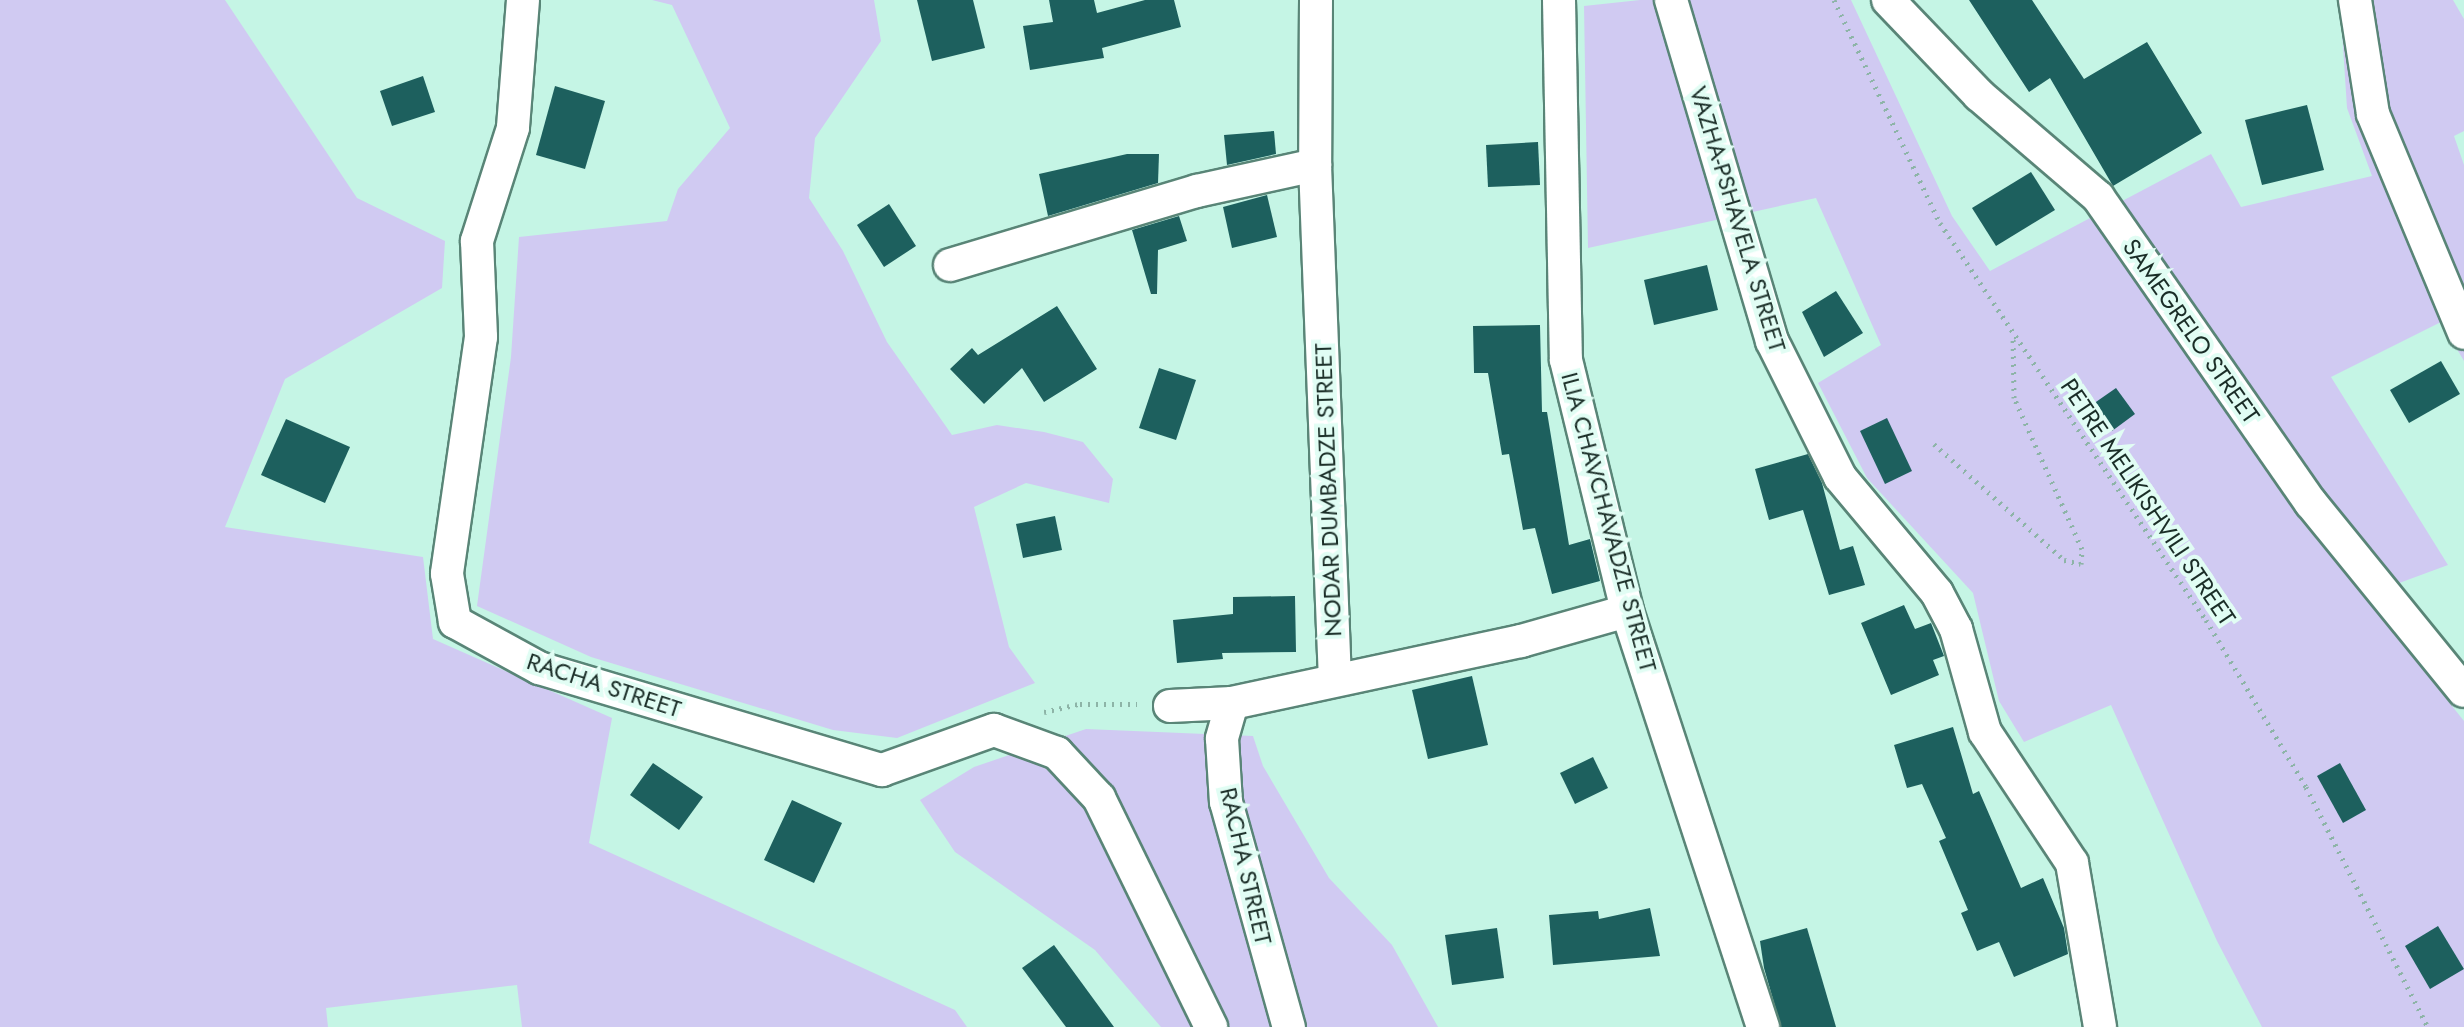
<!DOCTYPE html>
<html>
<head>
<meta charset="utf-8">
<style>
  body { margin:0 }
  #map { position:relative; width:2464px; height:1027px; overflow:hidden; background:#c5f5e5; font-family:Jost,sans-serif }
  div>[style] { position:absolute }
  .green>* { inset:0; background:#d0caf2 }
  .building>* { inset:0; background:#1d605e }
  .path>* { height:5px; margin-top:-2.5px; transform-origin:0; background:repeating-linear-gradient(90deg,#8db4a7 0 2px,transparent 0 8px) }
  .roads { filter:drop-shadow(2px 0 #598577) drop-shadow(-2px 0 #598577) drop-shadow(0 2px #598577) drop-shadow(0 -2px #598577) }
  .minor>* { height:32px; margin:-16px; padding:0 16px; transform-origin:16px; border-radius:16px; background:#fff }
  span { translate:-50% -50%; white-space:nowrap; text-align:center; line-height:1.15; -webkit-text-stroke:8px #e1fdf4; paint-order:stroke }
  .street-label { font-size:24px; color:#1a2d27 }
</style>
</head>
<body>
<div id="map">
  <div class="green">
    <i style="clip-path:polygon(0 0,225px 0,357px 198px,445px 241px,442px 288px,285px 379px,225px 527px,423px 557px,433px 639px,612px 718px,589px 843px,955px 1010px,967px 1027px,522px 1027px,517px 985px,326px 1008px,328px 1027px,0 1027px)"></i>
    <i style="clip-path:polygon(652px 0,874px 0,881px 41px,815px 138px,809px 198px,843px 251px,887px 342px,952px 435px,997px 425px,1044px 432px,1083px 442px,1113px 479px,1109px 503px,1026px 483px,974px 507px,1009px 647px,1035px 683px,897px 738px,833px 730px,591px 657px,477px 606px,511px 357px,519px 237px,667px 221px,678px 189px,730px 128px,672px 5px)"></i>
    <i style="clip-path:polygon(1640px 0,1851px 0,1952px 216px,1990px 271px,2211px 154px,2241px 207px,2372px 176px,2347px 108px,2340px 0,2453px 0,2464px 19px,2464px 131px,2454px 136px,2464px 165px,2464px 361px,2441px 322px,2331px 377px,2448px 565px,2364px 596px,2464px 721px,2464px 1027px,2262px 1027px,2217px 941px,2111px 705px,2024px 742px,1999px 701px,1973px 593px,1867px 478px,1818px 383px,1881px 345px,1816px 198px,1588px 248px,1584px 6px)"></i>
    <i style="clip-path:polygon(1086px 729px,1253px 736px,1263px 766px,1329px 878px,1392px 945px,1438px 1027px,1161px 1027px,1095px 950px,955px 852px,920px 800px,974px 767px)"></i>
  </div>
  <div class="building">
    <i style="clip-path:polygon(917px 0,973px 0,985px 48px,932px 61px)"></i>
    <i style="clip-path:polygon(1049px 0,1094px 0,1097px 13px,1145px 0,1174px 0,1181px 27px,1102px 48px,1104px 58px,1030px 70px,1023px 26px,1053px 22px)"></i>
    <i style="clip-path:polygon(1969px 0,2032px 0,2084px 79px,2147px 42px,2202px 133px,2113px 186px,2050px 78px,2029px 92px)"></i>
    <i style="clip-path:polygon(423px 76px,435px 112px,392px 126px,380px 91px)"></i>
    <i style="clip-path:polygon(555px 86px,605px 101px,585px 169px,536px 155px)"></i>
    <i style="clip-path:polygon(2307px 105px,2324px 170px,2262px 185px,2245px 120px)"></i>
    <i style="clip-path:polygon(1274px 131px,1276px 154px,1227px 165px,1224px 135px)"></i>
    <i style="clip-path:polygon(1538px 142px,1540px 185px,1488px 187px,1486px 145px)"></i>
    <i style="clip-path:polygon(1127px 154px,1159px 154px,1158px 183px,1048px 216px,1039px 174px)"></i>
    <i style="clip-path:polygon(2031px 172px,2055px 210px,1996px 246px,1972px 208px)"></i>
    <i style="clip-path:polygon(1267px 195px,1277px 237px,1232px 248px,1223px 207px)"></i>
    <i style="clip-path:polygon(889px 204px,916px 246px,884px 267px,857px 225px)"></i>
    <i style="clip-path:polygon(1179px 216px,1187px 241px,1158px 250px,1157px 294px,1151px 294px,1132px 230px)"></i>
    <i style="clip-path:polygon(1707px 265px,1718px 310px,1654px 325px,1644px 280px)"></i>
    <i style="clip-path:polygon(1836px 291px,1863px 333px,1824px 357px,1802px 312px)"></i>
    <i style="clip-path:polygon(1057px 306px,1097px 369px,1044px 402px,1022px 368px,984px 404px,950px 369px,972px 348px,978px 355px)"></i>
    <i style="clip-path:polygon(1540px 325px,1542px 412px,1547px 412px,1569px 545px,1590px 539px,1600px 581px,1552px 594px,1535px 528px,1523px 530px,1509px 454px,1502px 455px,1488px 373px,1474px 373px,1473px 326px)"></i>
    <i style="clip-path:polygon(2441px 361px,2460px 394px,2409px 423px,2390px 390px)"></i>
    <i style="clip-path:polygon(1159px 368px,1196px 380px,1176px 440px,1139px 428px)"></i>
    <i style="clip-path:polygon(2116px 388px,2135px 414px,2112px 431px,2093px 404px)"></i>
    <i style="clip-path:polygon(1887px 418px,1912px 471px,1885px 484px,1860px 431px)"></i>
    <i style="clip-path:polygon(286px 419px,350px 447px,325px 503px,261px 475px)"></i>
    <i style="clip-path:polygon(1808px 454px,1822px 483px,1840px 550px,1853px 546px,1865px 585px,1829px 595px,1803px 510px,1769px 520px,1755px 469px)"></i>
    <i style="clip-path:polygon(1055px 516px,1062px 550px,1023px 558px,1016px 524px)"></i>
    <i style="clip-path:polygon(1295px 596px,1296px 652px,1222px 653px,1223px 659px,1177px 663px,1173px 620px,1233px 614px,1233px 597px)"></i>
    <i style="clip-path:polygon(1904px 605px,1915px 629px,1931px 623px,1944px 656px,1933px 660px,1939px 675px,1891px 695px,1861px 623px)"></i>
    <i style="clip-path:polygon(1472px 676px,1488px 745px,1428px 759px,1412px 690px)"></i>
    <i style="clip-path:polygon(1953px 727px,1973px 794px,1979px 791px,2021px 888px,2043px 878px,2064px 928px,2068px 954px,2014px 977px,1999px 942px,1977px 951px,1961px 913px,1968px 910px,1939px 841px,1946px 838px,1922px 784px,1907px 788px,1894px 745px)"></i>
    <i style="clip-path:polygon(1593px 757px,1608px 788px,1575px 804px,1560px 773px)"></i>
    <i style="clip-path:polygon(653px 763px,703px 797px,679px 830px,630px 795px)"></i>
    <i style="clip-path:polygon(2340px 763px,2366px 810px,2343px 823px,2317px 776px)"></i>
    <i style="clip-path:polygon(792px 800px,842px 823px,814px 883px,764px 860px)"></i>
    <i style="clip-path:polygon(1650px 908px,1660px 956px,1553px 965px,1549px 915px,1598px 911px,1599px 919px)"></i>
    <i style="clip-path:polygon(2438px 926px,2464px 969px,2430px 989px,2405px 946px)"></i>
    <i style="clip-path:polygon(1497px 928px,1504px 978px,1452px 985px,1445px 935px)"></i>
    <i style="clip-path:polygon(1807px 928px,1836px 1027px,1781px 1027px,1764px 968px,1760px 941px)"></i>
    <i style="clip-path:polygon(1054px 945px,1114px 1027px,1066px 1027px,1022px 968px)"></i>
  </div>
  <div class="path">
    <i style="left:1834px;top:0;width:247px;rotate:64.6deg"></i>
    <i style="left:1940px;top:223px;width:478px;rotate:56.2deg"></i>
    <i style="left:2206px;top:620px;width:195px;rotate:59.1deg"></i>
    <i style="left:2306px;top:787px;width:269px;rotate:63.1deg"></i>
    <i style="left:1934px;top:444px;width:174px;rotate:41.7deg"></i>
    <i style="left:2064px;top:560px;width:17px;rotate:13deg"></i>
    <i style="left:2081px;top:564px;width:15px;rotate:-86deg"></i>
    <i style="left:2082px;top:549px;width:166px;rotate:-114.2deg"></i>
    <i style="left:2014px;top:398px;width:63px;rotate:-90.9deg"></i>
    <i style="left:1044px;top:712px;width:37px;rotate:-13deg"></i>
    <i style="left:1080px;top:704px;width:57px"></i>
  </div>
  <div class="roads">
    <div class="minor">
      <i style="left:523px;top:0;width:128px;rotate:94.5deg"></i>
      <i style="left:513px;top:128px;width:119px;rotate:107.7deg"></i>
      <i style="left:477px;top:241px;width:96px;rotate:87.6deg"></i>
      <i style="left:481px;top:337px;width:239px;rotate:98.2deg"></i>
      <i style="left:447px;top:574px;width:49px;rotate:80.5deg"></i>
      <i style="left:455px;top:622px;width:96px;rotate:28.7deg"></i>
      <i style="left:539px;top:668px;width:358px;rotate:16.6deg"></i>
      <i style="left:882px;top:770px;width:119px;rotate:-19.7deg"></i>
      <i style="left:994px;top:730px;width:67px;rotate:20.1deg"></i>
      <i style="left:1057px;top:753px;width:62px;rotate:47deg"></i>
      <i style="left:1099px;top:798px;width:255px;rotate:63.9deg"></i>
      <i style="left:1316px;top:0;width:165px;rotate:90.3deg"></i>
      <i style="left:1315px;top:165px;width:515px;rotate:87.78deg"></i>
      <i style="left:1559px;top:0;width:360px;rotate:88.9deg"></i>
      <i style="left:1566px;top:360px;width:258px;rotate:76.3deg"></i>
      <i style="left:1627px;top:611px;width:438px;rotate:71.9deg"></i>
      <i style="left:1671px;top:0;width:356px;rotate:73.5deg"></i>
      <i style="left:1772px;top:341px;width:152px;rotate:63.4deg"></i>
      <i style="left:1840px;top:477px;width:151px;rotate:50.1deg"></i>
      <i style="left:1937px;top:593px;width:41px;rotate:62.2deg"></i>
      <i style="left:1956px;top:629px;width:107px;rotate:74.3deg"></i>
      <i style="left:1985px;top:732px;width:157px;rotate:56.4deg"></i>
      <i style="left:2072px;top:863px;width:166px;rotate:80.3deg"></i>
      <i style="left:1888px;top:0;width:132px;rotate:46.2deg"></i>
      <i style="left:1979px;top:95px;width:157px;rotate:40.6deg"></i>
      <i style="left:2098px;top:197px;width:373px;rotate:55.2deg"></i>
      <i style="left:2311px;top:503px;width:242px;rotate:50.9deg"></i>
      <i style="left:2355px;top:0;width:115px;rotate:81deg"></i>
      <i style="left:2373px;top:114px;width:237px;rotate:67.4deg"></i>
      <i style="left:950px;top:265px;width:258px;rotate:-16.7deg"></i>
      <i style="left:1197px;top:191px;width:121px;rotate:-12.4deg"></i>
      <i style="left:1232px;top:703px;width:37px;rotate:106deg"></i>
      <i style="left:1222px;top:739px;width:63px;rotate:86.4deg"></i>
      <i style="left:1226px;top:802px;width:234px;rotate:74.4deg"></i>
      <i style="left:1170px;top:706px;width:62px;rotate:-2.8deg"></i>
      <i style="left:1232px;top:703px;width:296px;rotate:-12.1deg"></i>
      <i style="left:1521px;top:641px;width:110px;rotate:-15.8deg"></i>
    </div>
  </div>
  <div class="street-label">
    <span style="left:1738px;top:219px;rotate:73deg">VAZHA-PSHAVELA STREET</span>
    <span style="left:2191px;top:331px;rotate:55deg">SAMEGRELO STREET</span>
    <span style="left:1328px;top:490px;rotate:-92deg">NODAR DUMBADZE STREET</span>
    <span style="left:2148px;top:502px;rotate:56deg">PETRE MELIKISHVILI STREET</span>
    <span style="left:1609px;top:522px;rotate:75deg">ILIA CHAVCHAVADZE STREET</span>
    <span style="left:604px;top:685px;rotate:18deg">RACHA STREET</span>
    <span style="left:1246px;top:866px;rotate:77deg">RACHA STREET</span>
  </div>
</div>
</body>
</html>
